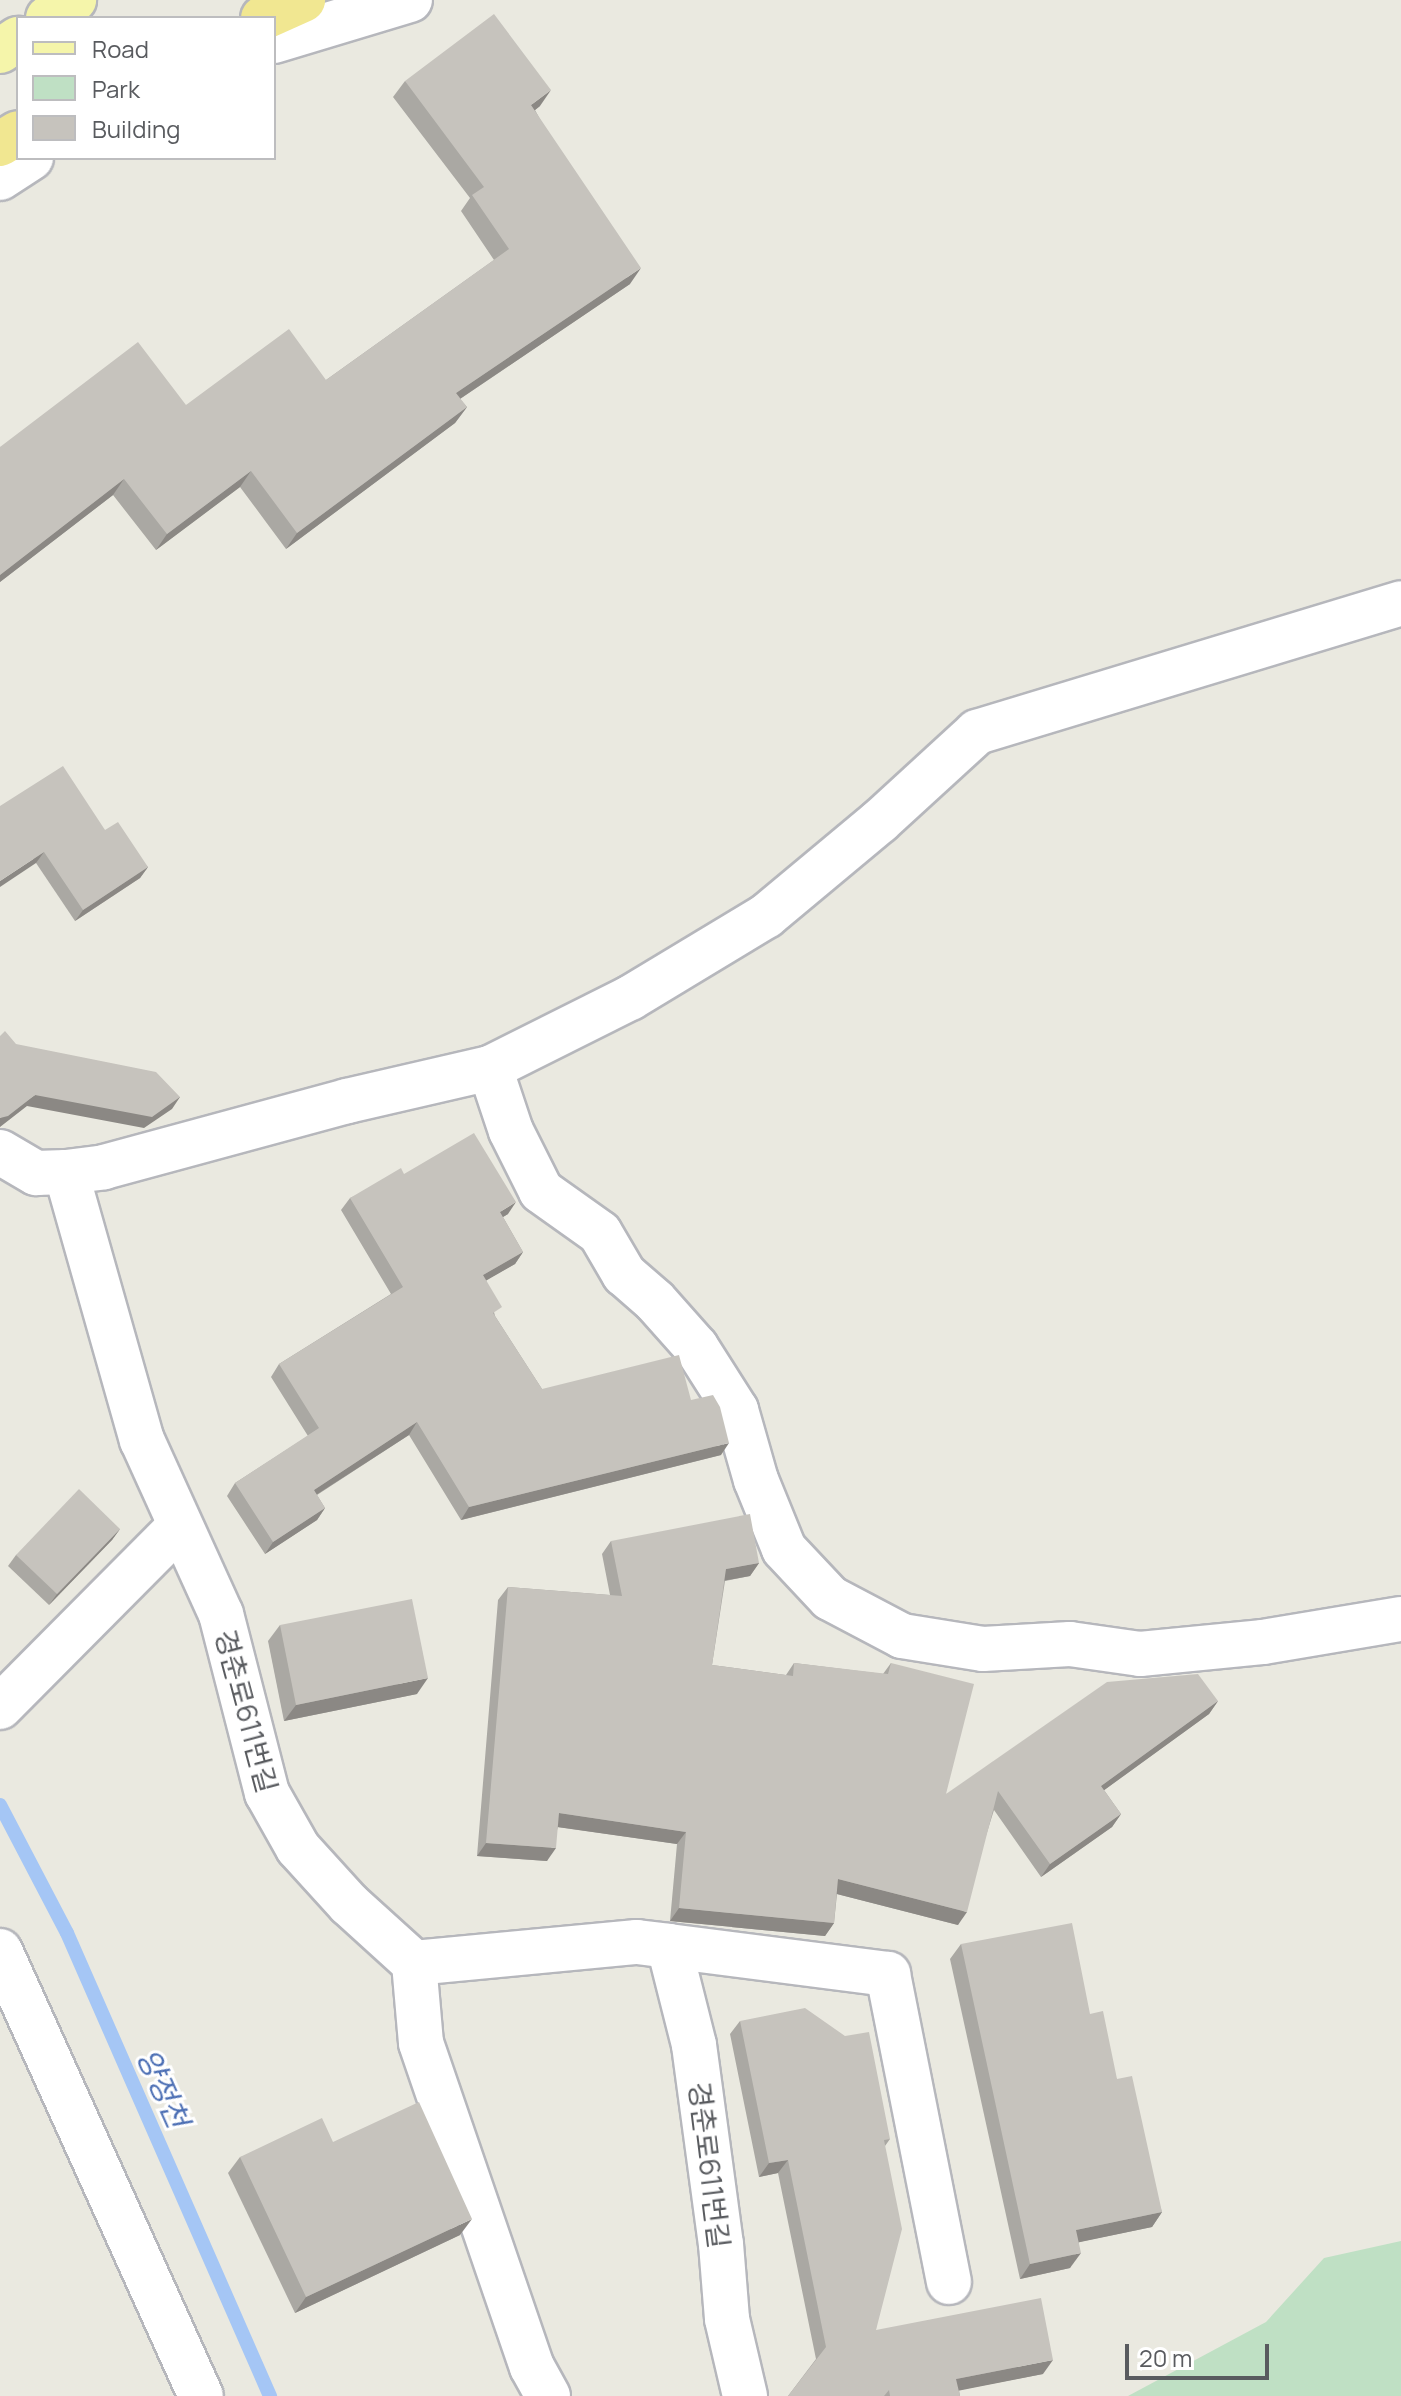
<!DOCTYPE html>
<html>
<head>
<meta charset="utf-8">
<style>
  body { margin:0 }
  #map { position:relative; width:1401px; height:2396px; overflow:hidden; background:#eae9e0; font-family:Manrope,"Noto Sans KR",sans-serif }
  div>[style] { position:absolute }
  .green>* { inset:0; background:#bfe0c4 }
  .stream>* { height:14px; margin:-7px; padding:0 7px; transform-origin:7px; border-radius:7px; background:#a5c6f5 }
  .roads { filter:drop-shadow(2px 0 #b6b7bc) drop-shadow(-2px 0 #b6b7bc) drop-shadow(0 2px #b6b7bc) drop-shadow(0 -2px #b6b7bc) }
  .minor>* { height:44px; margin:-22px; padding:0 22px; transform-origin:22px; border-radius:22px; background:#fff }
  .major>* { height:44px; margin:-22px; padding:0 22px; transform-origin:22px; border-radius:22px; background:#f5f5aa }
  .highway>* { height:44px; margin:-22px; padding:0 22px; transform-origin:22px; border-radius:22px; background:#f1e791 }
  .wall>* { inset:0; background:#aaa8a3 }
  .shaded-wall>* { inset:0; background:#8b8884 }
  .building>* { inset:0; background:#c6c3bd }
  span { translate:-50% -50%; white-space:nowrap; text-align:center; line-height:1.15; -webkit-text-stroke:6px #fff; paint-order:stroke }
  .street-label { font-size:28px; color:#595b5f }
  .water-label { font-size:30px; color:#4c6fb4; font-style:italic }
  .legend { position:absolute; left:16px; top:16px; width:260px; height:144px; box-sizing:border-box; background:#fff; border:2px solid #bdbdbf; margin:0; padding:10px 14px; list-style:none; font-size:24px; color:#595b5f }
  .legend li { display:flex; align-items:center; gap:16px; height:40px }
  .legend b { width:40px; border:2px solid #bdbdbf }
  .scale { position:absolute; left:1125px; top:2344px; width:144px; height:36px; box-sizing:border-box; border:4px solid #595b5f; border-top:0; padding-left:10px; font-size:24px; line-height:28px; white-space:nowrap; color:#595b5f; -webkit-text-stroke:6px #fff; paint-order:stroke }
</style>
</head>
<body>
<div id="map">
  <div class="green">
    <i style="clip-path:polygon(1401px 2241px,1401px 2396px,1128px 2396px,1266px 2322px,1324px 2258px)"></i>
  </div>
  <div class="stream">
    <i style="left:0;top:1805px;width:144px;rotate:62.4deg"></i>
    <i style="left:67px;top:1933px;width:506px;rotate:66.33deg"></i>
  </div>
  <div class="roads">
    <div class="minor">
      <i style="left:274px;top:41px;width:142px;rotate:-16.8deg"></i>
      <i style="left:0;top:178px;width:37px;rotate:-33deg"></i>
      <i style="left:490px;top:1068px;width:66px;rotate:71.6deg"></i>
      <i style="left:511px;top:1131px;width:67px;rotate:63.4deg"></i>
      <i style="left:541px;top:1191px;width:72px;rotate:35.4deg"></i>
      <i style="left:600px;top:1233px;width:48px;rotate:59.7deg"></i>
      <i style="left:624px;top:1274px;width:41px;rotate:41.1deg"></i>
      <i style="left:655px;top:1301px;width:62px;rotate:48.3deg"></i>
      <i style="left:696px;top:1347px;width:75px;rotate:57.6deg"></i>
      <i style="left:736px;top:1410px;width:73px;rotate:74.1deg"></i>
      <i style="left:756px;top:1480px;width:74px;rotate:67.9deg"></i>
      <i style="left:784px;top:1549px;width:67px;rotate:46.8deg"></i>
      <i style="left:830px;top:1598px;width:81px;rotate:27.8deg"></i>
      <i style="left:902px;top:1636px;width:82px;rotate:9.1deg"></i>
      <i style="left:983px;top:1649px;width:87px;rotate:-3.3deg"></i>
      <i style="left:1070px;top:1644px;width:71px;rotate:8.1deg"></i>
      <i style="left:1140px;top:1654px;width:124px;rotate:-5.6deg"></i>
      <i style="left:1263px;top:1642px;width:140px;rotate:-9.5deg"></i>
      <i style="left:0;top:1152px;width:42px;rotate:30.3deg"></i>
      <i style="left:36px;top:1173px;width:30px;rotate:-2deg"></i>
      <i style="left:66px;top:1172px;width:279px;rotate:74.2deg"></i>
      <i style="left:142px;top:1440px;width:191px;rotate:65.6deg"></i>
      <i style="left:221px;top:1614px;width:185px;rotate:75.6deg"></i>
      <i style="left:267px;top:1793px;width:63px;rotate:60.6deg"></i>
      <i style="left:298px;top:1848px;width:76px;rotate:47.7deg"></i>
      <i style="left:349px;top:1904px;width:88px;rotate:42.2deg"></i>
      <i style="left:414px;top:1963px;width:224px;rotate:-5.4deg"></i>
      <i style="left:637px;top:1942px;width:32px;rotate:7deg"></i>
      <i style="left:669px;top:1946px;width:102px;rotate:75.8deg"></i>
      <i style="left:694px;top:2045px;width:201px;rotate:82.3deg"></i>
      <i style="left:721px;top:2244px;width:75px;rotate:85.4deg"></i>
      <i style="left:727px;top:2319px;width:79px;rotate:76.8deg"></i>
      <i style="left:66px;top:1172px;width:38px;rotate:-7deg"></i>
      <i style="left:104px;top:1167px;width:252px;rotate:-15.2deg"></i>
      <i style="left:347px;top:1101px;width:147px;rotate:-13deg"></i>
      <i style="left:490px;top:1068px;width:157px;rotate:-26.6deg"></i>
      <i style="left:630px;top:998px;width:159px;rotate:-31.1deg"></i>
      <i style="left:766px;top:916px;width:148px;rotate:-39.8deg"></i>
      <i style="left:880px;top:821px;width:132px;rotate:-42.5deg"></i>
      <i style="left:977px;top:732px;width:443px;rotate:-16.9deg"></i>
      <i style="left:0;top:1707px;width:255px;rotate:-45.2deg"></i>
      <i style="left:669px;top:1946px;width:221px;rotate:7.3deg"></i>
      <i style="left:888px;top:1974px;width:314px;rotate:78.8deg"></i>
      <i style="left:0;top:1951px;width:488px;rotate:65.7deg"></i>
      <i style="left:414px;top:1963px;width:80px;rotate:85deg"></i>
      <i style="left:421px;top:2043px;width:342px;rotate:71.1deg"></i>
      <i style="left:532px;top:2367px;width:33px;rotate:61deg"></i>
    </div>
    <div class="major">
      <i style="left:48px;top:18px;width:32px;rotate:-35deg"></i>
      <i style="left:0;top:51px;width:22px;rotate:-34deg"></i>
    </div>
    <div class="highway">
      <i style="left:263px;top:18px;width:44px;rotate:-24.2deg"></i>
      <i style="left:0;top:144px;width:21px;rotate:-31deg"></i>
    </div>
  </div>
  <div class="wall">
    <i style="clip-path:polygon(405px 81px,540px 106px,535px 110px,630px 284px,460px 399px,467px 407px,455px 423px,286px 549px,240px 487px,156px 550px,113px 495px,0 582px,0 447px,186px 405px,326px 380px,494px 260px,461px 211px,470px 198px,393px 97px)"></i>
    <i style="clip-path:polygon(0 806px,105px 830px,148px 867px,140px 878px,75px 921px,36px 863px)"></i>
    <i style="clip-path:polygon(404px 1174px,508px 1214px,503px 1217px,523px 1252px,515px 1264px,486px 1280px,495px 1316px,542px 1389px,691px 1400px,721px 1455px,461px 1520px,409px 1435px,317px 1495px,325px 1508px,317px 1520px,265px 1554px,227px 1496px,235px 1483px,308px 1436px,271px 1377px,279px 1364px,391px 1294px,341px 1210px,350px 1198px)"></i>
    <i style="clip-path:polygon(120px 1529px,112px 1540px,49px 1605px,8px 1566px,16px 1555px)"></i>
    <i style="clip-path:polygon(611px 1541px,759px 1563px,750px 1576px,725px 1581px,712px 1665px,786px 1675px,794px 1663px,883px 1674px,891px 1663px,946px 1794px,1218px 1701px,1209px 1714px,1104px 1790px,1121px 1814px,1112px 1827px,1041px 1877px,994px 1810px,958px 1925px,837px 1894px,834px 1923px,825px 1936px,670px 1921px,677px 1844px,558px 1827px,547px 1861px,477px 1856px,498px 1600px,508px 1587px,610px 1595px,602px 1554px)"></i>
    <i style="clip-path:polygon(280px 1625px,417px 1694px,284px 1721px,268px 1641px)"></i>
    <i style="clip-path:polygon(961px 1944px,1117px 2079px,1162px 2212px,1152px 2227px,1079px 2242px,1070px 2268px,1020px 2279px,950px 1959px)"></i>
    <i style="clip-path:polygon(740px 2021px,890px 2139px,885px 2146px,876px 2330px,1043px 2374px,959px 2390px,960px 2396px,788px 2396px,816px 2359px,778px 2173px,759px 2177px,730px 2034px)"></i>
    <i style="clip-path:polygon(333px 2142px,460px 2235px,295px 2313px,228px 2173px,240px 2157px)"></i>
  </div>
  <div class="shaded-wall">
    <i style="clip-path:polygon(551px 90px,540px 106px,520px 122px,531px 105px)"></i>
    <i style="clip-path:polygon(641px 268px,630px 284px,445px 409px,456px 393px)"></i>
    <i style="clip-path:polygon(467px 407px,455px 423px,286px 549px,297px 533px)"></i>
    <i style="clip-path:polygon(251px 471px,240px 487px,156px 550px,167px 534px)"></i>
    <i style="clip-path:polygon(124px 479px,113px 495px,0 582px,0 575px)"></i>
    <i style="clip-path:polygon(44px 852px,36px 863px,0 887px,0 881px)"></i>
    <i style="clip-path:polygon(148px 867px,140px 878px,75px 921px,83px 910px)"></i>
    <i style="clip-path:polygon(35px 1095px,180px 1097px,172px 1109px,144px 1128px,27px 1106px,0 1127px,0 1118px)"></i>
    <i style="clip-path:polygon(516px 1202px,508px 1214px,491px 1224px,500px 1212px)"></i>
    <i style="clip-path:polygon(523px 1252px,515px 1264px,475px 1287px,483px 1275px)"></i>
    <i style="clip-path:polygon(417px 1422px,409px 1435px,305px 1502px,314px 1490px)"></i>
    <i style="clip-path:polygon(729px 1443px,721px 1455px,461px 1520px,469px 1507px)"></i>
    <i style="clip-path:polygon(325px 1508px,317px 1520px,265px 1554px,273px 1542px)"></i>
    <i style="clip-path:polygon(120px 1529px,112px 1540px,49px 1605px,57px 1594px)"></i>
    <i style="clip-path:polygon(759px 1563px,750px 1576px,717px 1582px,726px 1569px)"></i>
    <i style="clip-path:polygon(428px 1678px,417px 1694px,284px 1721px,296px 1705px)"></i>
    <i style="clip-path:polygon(1218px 1701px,1209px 1714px,1092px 1799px,1101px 1786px)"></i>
    <i style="clip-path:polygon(559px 1813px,686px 1832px,677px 1844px,550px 1826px)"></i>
    <i style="clip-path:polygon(1121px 1814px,1112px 1827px,1041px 1877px,1050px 1864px)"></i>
    <i style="clip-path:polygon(486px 1843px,556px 1848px,547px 1861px,477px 1856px)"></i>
    <i style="clip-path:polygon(838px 1879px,967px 1912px,958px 1925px,829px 1892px)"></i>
    <i style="clip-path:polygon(679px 1908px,834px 1923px,825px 1936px,670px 1921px)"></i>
    <i style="clip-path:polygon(788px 2160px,778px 2173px,759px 2177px,769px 2163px)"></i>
    <i style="clip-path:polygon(1162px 2212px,1152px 2227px,1066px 2245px,1076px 2230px)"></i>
    <i style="clip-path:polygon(472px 2219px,460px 2235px,295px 2313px,306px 2297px)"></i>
    <i style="clip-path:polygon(1081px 2253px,1070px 2268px,1020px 2279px,1030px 2264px)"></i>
    <i style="clip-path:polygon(1053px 2360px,1043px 2374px,947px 2393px,956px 2379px)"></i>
  </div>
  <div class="building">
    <i style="clip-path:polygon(494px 14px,551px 90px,531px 105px,641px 268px,456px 393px,467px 407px,297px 533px,251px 471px,167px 534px,124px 479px,0 575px,0 447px,138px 342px,186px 405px,289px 329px,326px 380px,509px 249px,472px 195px,484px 187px,405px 81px)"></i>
    <i style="clip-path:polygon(63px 766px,105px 830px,118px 822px,148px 867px,83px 910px,44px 852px,0 881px,0 806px)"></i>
    <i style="clip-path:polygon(5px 1031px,16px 1044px,156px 1072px,180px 1097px,152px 1117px,35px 1095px,8px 1116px,0 1118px,0 1036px)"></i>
    <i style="clip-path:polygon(474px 1133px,516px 1202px,500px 1212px,523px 1252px,483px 1275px,502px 1307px,493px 1313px,542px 1389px,679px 1355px,691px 1400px,713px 1395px,720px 1407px,729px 1443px,469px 1507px,417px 1422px,314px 1490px,325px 1508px,273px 1542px,235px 1483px,319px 1428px,279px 1364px,403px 1287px,350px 1198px,401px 1168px,404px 1174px)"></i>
    <i style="clip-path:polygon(79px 1489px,120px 1529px,57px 1594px,16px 1555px)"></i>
    <i style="clip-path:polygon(750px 1514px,759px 1563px,726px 1569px,712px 1665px,793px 1676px,794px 1663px,888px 1674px,891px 1663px,974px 1684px,946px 1794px,1107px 1682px,1198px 1674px,1218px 1701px,1101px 1786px,1121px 1814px,1050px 1864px,998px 1791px,967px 1912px,838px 1879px,834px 1923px,679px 1908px,686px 1832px,559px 1813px,556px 1848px,486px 1843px,508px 1587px,622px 1596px,611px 1541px)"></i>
    <i style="clip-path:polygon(412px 1599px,428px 1678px,296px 1705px,280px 1625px)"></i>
    <i style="clip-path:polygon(1072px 1923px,1090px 2014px,1103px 2011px,1117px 2079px,1132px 2076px,1162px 2212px,1076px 2230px,1081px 2253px,1030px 2264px,961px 1944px)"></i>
    <i style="clip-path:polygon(805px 2008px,845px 2036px,869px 2032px,890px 2139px,884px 2140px,902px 2229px,876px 2330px,1041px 2298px,1053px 2360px,956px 2379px,960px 2396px,890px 2396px,889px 2390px,884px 2396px,788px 2396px,826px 2347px,788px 2160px,769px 2163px,740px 2021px)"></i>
    <i style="clip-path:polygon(419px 2102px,472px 2219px,306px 2297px,240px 2157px,322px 2118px,333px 2142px)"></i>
  </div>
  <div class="street-label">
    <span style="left:247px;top:1711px;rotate:75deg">경춘로611번길</span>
    <span style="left:710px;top:2165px;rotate:83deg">경춘로611번길</span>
  </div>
  <div class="water-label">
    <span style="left:163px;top:2088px;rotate:66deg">양정천</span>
  </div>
  <ul class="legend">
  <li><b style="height:10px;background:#f5f5aa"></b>Road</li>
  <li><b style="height:22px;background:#bfe0c4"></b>Park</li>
  <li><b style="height:22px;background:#c6c3bd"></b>Building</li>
  </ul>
  <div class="scale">20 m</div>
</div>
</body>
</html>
